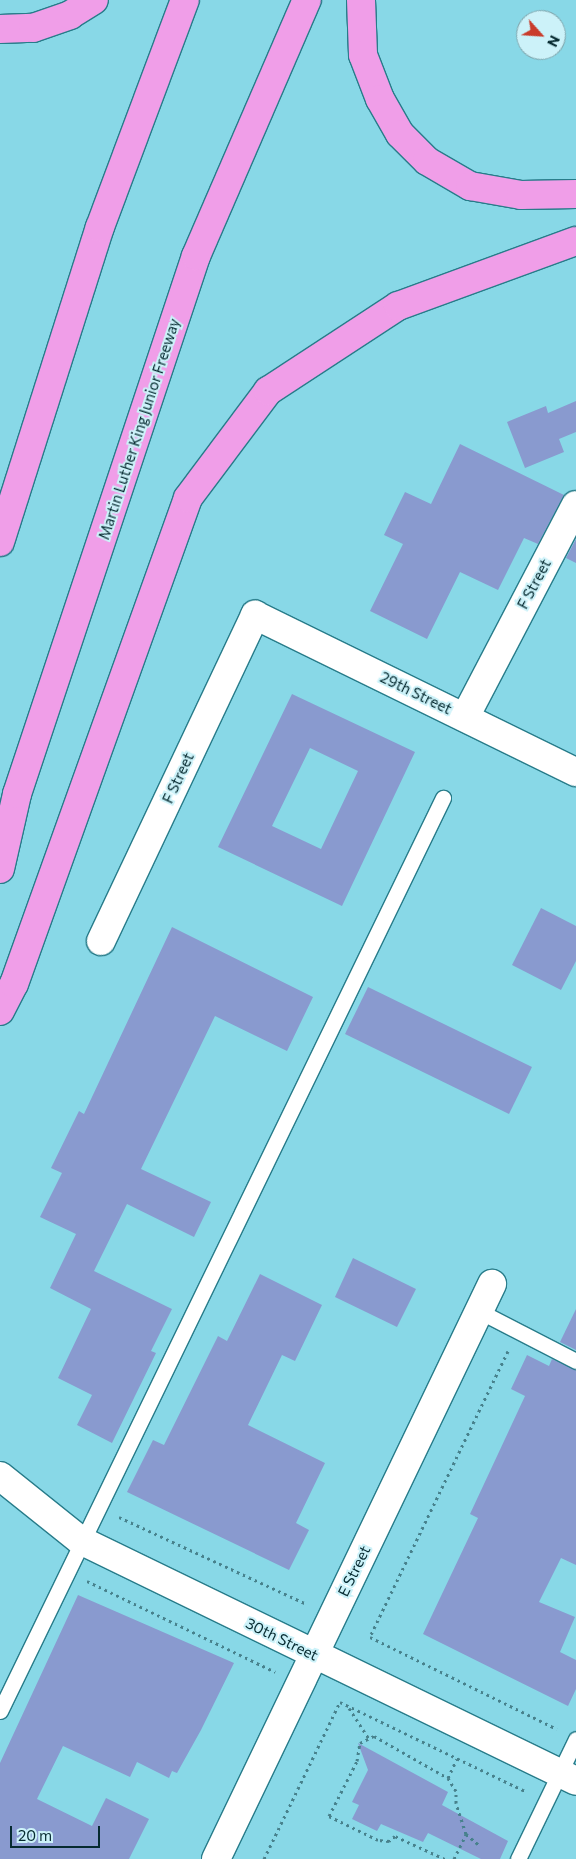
<!DOCTYPE html>
<html>
<head>
<meta charset="utf-8">
<style>
  body { margin:0 }
  #map { position:relative; width:576px; height:1859px; overflow:hidden; background:#88d8e7; font-family:Commissioner,sans-serif }
  div>[style] { position:absolute }
  .building>* { inset:0; background:#899acf }
  .path>* { height:3px; margin-top:-1.5px; transform-origin:0; background:repeating-linear-gradient(90deg,#47818c 0 2.5px,transparent 0 6.5px) }
  .roads { filter:drop-shadow(1px 0 #287c8a) drop-shadow(-1px 0 #287c8a) drop-shadow(0 1px #287c8a) drop-shadow(0 -1px #287c8a) }
  .service>* { height:15px; margin:-7.5px; padding:0 7.5px; transform-origin:7.5px; border-radius:7.5px; background:#fff }
  .minor>* { height:28px; margin:-14px; padding:0 14px; transform-origin:14px; border-radius:14px; background:#fff }
  .tertiary>* { height:28px; margin:-14px; padding:0 14px; transform-origin:14px; border-radius:14px; background:#fff }
  .motorway>* { height:28px; margin:-14px; padding:0 14px; transform-origin:14px; border-radius:14px; background:#f09ee8 }
  span { translate:-50% -50%; white-space:nowrap; text-align:center; line-height:1.15; -webkit-text-stroke:4px #ccf2f9; paint-order:stroke }
  .street-label { font-size:15px; color:#062a30 }
  .north { position:absolute; left:516px; top:10px; width:50px; height:50px; box-sizing:border-box; background:#ccf2f9; border:1px solid #7da2a9; border-radius:50%; rotate:116deg; font-size:14px; font-weight:700; line-height:20px; text-align:center; color:#062a30 }
  .north::after { content:''; display:block; margin:auto; width:18px; height:22px; background:#c93c2b; clip-path:polygon(50% 0,100% 100%,50% 72%,0 100%) }
  .scale { position:absolute; left:10px; top:1826px; width:90px; height:22px; box-sizing:border-box; border:2px solid #062a30; border-top:0; padding-left:6px; font-size:15px; line-height:18px; white-space:nowrap; color:#062a30; -webkit-text-stroke:4px #ccf2f9; paint-order:stroke }
</style>
</head>
<body>
<div id="map">
  <div class="building">
    <i style="clip-path:polygon(576px 401px,576px 432px,559px 439px,564px 452px,525px 468px,507px 422px,546px 406px,548px 413px)"></i>
    <i style="clip-path:polygon(460px 444px,564px 495px,538px 544px,524px 538px,498px 590px,460px 572px,427px 639px,370px 611px,403px 544px,384px 535px,405px 492px,431px 504px)"></i>
    <i style="clip-path:polygon(576px 539px,576px 563px,566px 558px)"></i>
    <i style="clip-path:polygon(evenodd,292px 694px,415px 752px,342px 906px,218px 847px,292px 694px,310px 748px,358px 771px,321px 849px,272px 826px,310px 748px)"></i>
    <i style="clip-path:polygon(541px 908px,576px 926px,576px 961px,561px 990px,512px 965px)"></i>
    <i style="clip-path:polygon(172px 927px,313px 997px,287px 1051px,215px 1016px,141px 1169px,211px 1202px,194px 1237px,127px 1204px,94px 1271px,172px 1309px,151px 1351px,156px 1353px,112px 1443px,77px 1425px,92px 1395px,58px 1378px,91px 1309px,50px 1288px,76px 1234px,40px 1217px,62px 1173px,51px 1168px,79px 1111px,84px 1114px)"></i>
    <i style="clip-path:polygon(368px 987px,532px 1067px,509px 1114px,345px 1034px)"></i>
    <i style="clip-path:polygon(353px 1258px,416px 1289px,397px 1327px,335px 1297px)"></i>
    <i style="clip-path:polygon(260px 1274px,322px 1305px,295px 1361px,282px 1355px,248px 1425px,325px 1463px,296px 1523px,309px 1530px,289px 1570px,127px 1492px,153px 1440px,164px 1445px,218px 1336px,227px 1341px)"></i>
    <i style="clip-path:polygon(576px 1309px,576px 1350px,560px 1342px)"></i>
    <i style="clip-path:polygon(527px 1355px,549px 1366px,552px 1359px,576px 1370px,576px 1565px,561px 1558px,539px 1602px,575px 1617px,560px 1652px,576px 1660px,576px 1689px,568px 1706px,423px 1634px,478px 1518px,470px 1514px,525px 1396px,511px 1389px)"></i>
    <i style="clip-path:polygon(78px 1595px,234px 1663px,201px 1730px,177px 1773px,172px 1771px,169px 1778px,137px 1762px,130px 1777px,63px 1746px,37px 1799px,92px 1826px,106px 1798px,149px 1819px,129px 1859px,0 1859px,0 1763px)"></i>
    <i style="clip-path:polygon(358px 1743px,448px 1792px,442px 1805px,508px 1841px,500px 1859px,481px 1859px,428px 1833px,423px 1842px,381px 1824px,377px 1831px,352px 1819px,359px 1805px,352px 1802px,368px 1770px)"></i>
  </div>
  <div class="path">
    <i style="left:508px;top:1351px;width:318px;rotate:115.8deg"></i>
    <i style="left:370px;top:1637px;width:208px;rotate:26.2deg"></i>
    <i style="left:119px;top:1517px;width:206px;rotate:24.9deg"></i>
    <i style="left:87px;top:1581px;width:209px;rotate:25.8deg"></i>
    <i style="left:349px;top:1708px;width:37px;rotate:57deg"></i>
    <i style="left:466px;top:1834px;width:16px;rotate:40deg"></i>
    <i style="left:264px;top:1859px;width:174px;rotate:-64.2deg"></i>
    <i style="left:340px;top:1702px;width:205px;rotate:25.7deg"></i>
    <i style="left:445px;top:1859px;width:55px;rotate:-155.3deg"></i>
    <i style="left:395px;top:1836px;width:8px;rotate:140deg"></i>
    <i style="left:389px;top:1841px;width:11px;rotate:-175deg"></i>
    <i style="left:378px;top:1840px;width:55px;rotate:-153.9deg"></i>
    <i style="left:329px;top:1816px;width:62px;rotate:-63deg"></i>
    <i style="left:357px;top:1761px;width:18px;rotate:-81deg"></i>
    <i style="left:360px;top:1743px;width:16px;rotate:-27deg"></i>
    <i style="left:374px;top:1736px;width:85px;rotate:29.6deg"></i>
    <i style="left:454px;top:1859px;width:28px;rotate:-64deg"></i>
    <i style="left:466px;top:1834px;width:33px;rotate:-108deg"></i>
    <i style="left:456px;top:1803px;width:12px;rotate:-90deg"></i>
    <i style="left:456px;top:1791px;width:15px;rotate:-122deg"></i>
    <i style="left:448px;top:1778px;width:21px;rotate:-65deg"></i>
  </div>
  <div class="roads">
    <div class="service">
      <i style="left:479px;top:1311px;width:109px;rotate:27.3deg"></i>
      <i style="left:0;top:1711px;width:1015px;rotate:-64.12deg"></i>
      <i style="left:518px;top:1859px;width:133px;rotate:-64.2deg"></i>
    </div>
    <div class="minor">
      <i style="left:465px;top:717px;width:239px;rotate:-62.4deg"></i>
      <i style="left:101px;top:941px;width:361px;rotate:-64.7deg"></i>
      <i style="left:255px;top:615px;width:357px;rotate:26.1deg"></i>
      <i style="left:216px;top:1859px;width:638px;rotate:-64.36deg"></i>
    </div>
    <div class="tertiary">
      <i style="left:0;top:1476px;width:102px;rotate:38.7deg"></i>
      <i style="left:80px;top:1540px;width:551px;rotate:25.91deg"></i>
    </div>
    <div class="motorway">
      <i style="left:361px;top:0;width:55px;rotate:87.9deg"></i>
      <i style="left:363px;top:55px;width:47px;rotate:68.9deg"></i>
      <i style="left:380px;top:99px;width:40px;rotate:60.3deg"></i>
      <i style="left:400px;top:134px;width:38px;rotate:45deg"></i>
      <i style="left:427px;top:161px;width:50px;rotate:30.2deg"></i>
      <i style="left:470px;top:186px;width:52px;rotate:10deg"></i>
      <i style="left:521px;top:195px;width:55px;rotate:-1deg"></i>
      <i style="left:0;top:29px;width:33px;rotate:-2deg"></i>
      <i style="left:33px;top:28px;width:39px;rotate:-19deg"></i>
      <i style="left:70px;top:15px;width:28px;rotate:-32deg"></i>
      <i style="left:0;top:542px;width:330px;rotate:-72.4deg"></i>
      <i style="left:100px;top:227px;width:242px;rotate:-69.5deg"></i>
      <i style="left:0;top:869px;width:77px;rotate:-77.2deg"></i>
      <i style="left:17px;top:794px;width:567px;rotate:-71.6deg"></i>
      <i style="left:196px;top:256px;width:279px;rotate:-66.6deg"></i>
      <i style="left:0;top:1011px;width:30px;rotate:-63deg"></i>
      <i style="left:14px;top:984px;width:516px;rotate:-70.3deg"></i>
      <i style="left:188px;top:498px;width:134px;rotate:-53.2deg"></i>
      <i style="left:268px;top:391px;width:155px;rotate:-33.2deg"></i>
      <i style="left:398px;top:306px;width:189px;rotate:-20.1deg"></i>
    </div>
  </div>
  <div class="street-label">
    <span style="left:139px;top:429px;rotate:-72deg">Martin Luther King Junior Freeway</span>
    <span style="left:534px;top:584px;rotate:-62deg">F Street</span>
    <span style="left:416px;top:693px;rotate:26deg">29th Street</span>
    <span style="left:178px;top:778px;rotate:-65deg">F Street</span>
    <span style="left:354px;top:1571px;rotate:-64deg">E Street</span>
    <span style="left:282px;top:1639px;rotate:26deg">30th Street</span>
  </div>
  <div class="north">N</div>
  <div class="scale">20 m</div>
</div>
</body>
</html>
